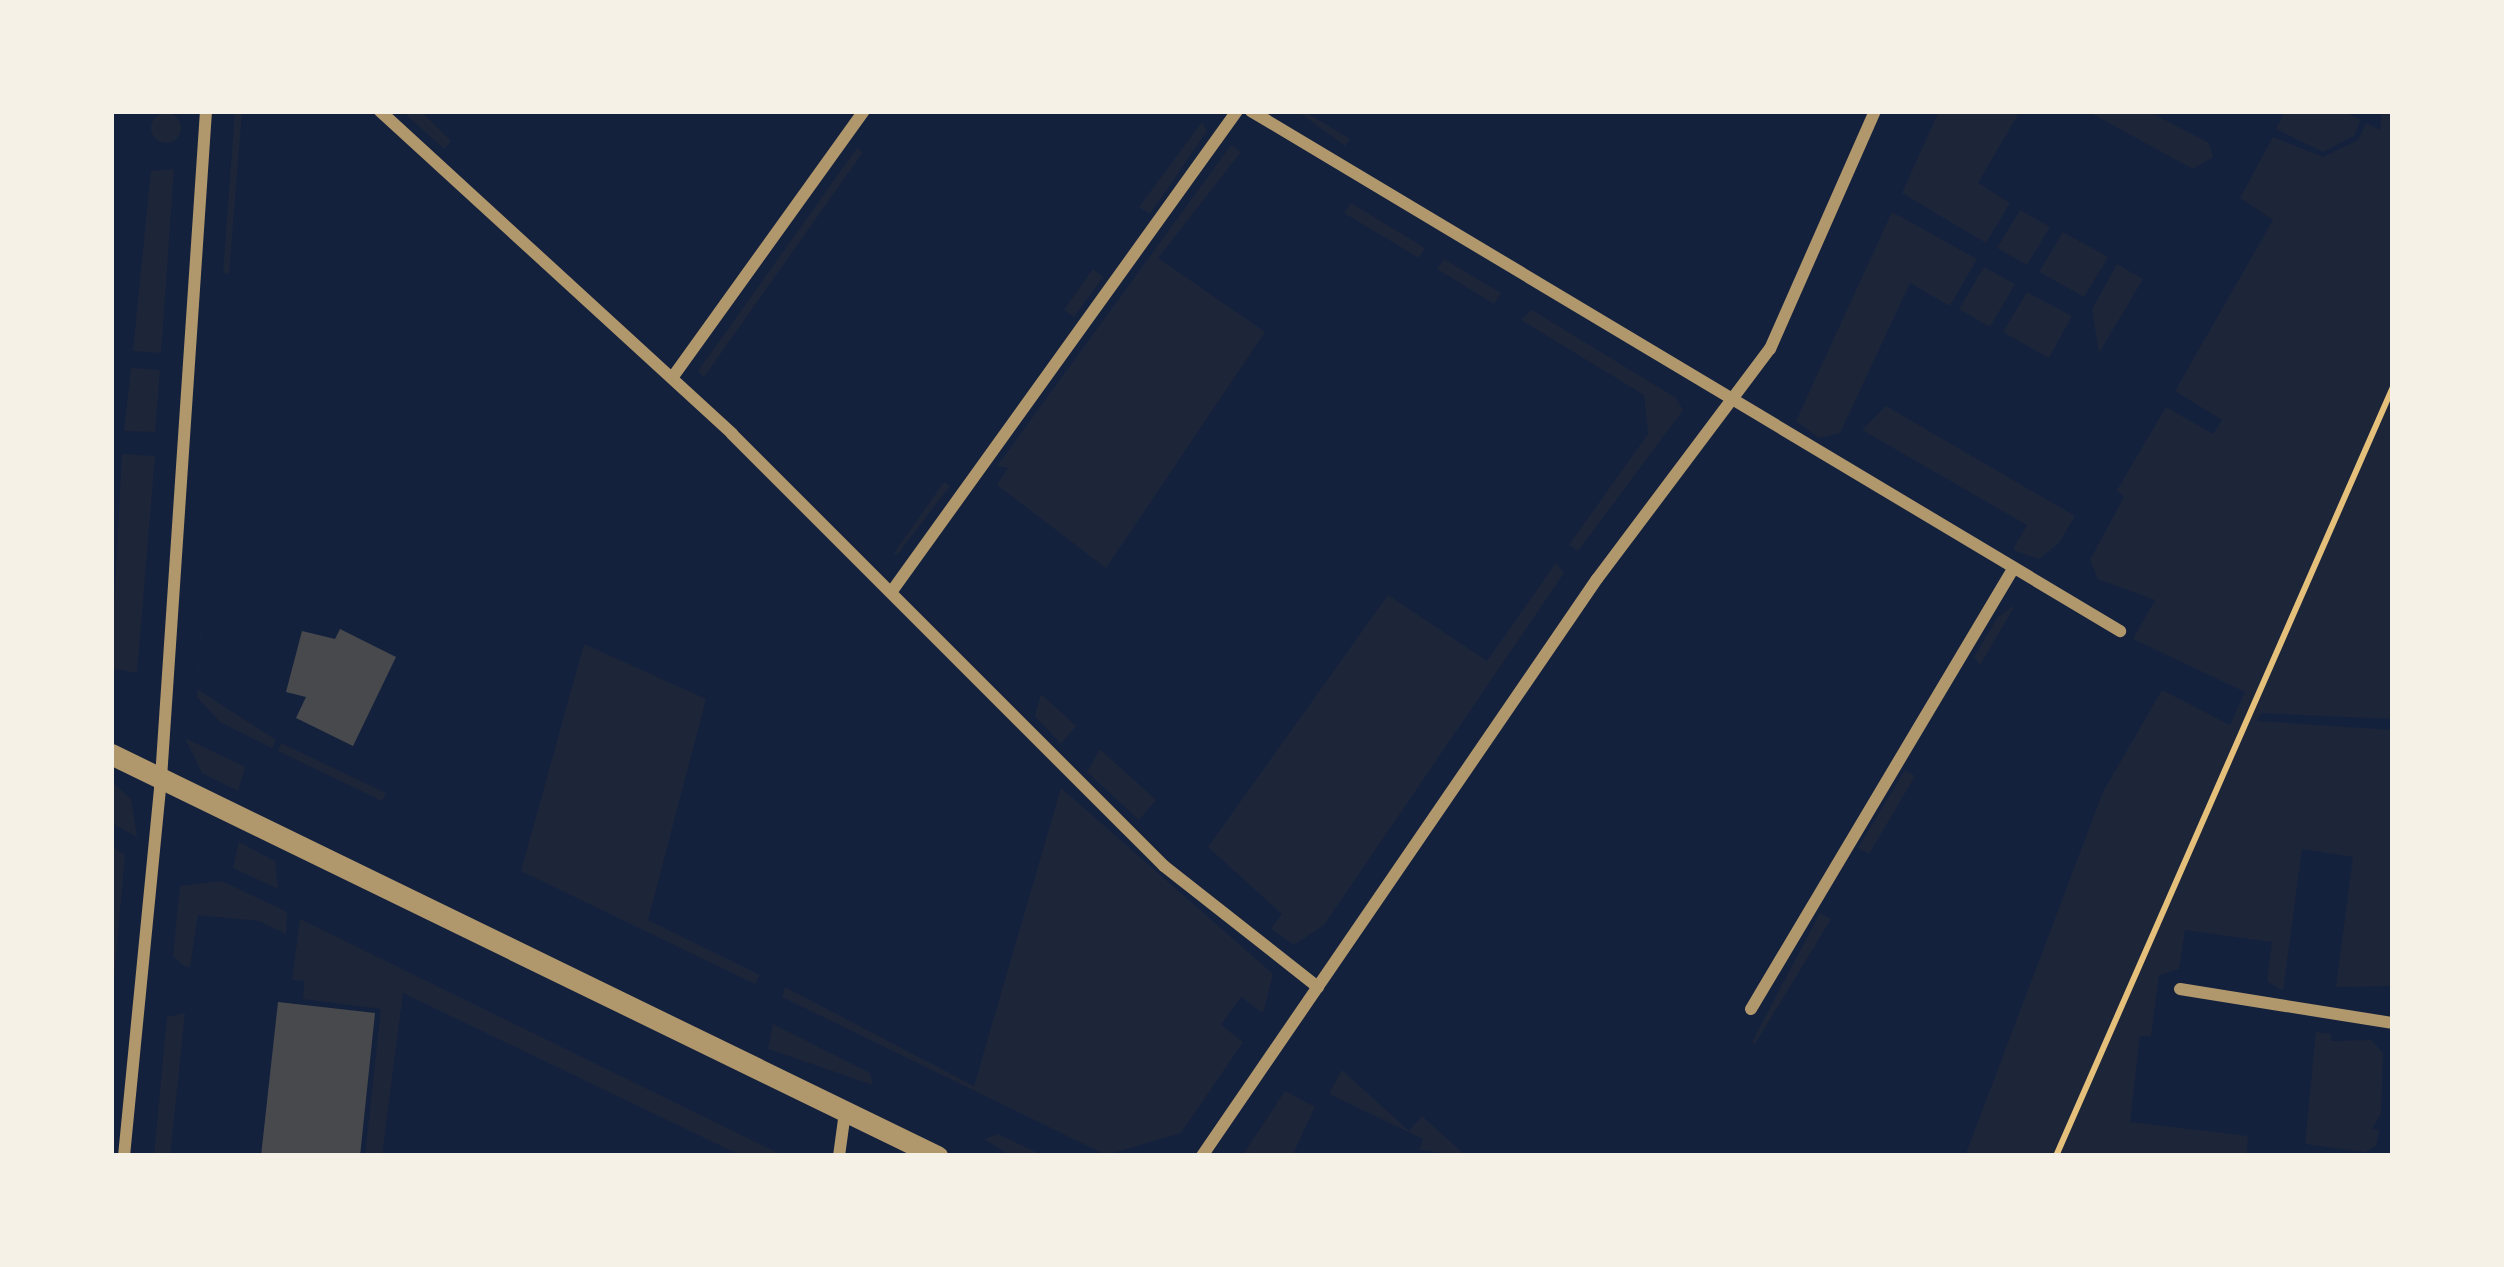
<!DOCTYPE html>
<html>
<head>
<meta charset="utf-8">
<style>
  body { margin:0 }
  #map { position:relative; width:2504px; height:1267px; overflow:hidden; background:#14213d; font-family:"Fira Sans Condensed",sans-serif }
  div>[style] { position:absolute }
  .green>* { inset:0; background:#1d2539 }
  .round { border-radius:50% }
  .building>* { inset:0; background:#48494c }
  .path>* { height:6px; margin:-3px; padding:0 3px; transform-origin:3px; border-radius:3px; background:#e5c07b }
  .minor>* { height:12px; margin:-6px; padding:0 6px; transform-origin:6px; border-radius:6px; background:#b1986c }
  .tertiary>* { height:21px; margin:-10.5px; padding:0 10.5px; transform-origin:10.5px; border-radius:10.5px; background:#b1986c }
  span { translate:-50% -50%; white-space:nowrap; text-align:center; line-height:1.15; -webkit-text-stroke:9px #f6f1e7; paint-order:stroke }
  .frame { position:absolute; inset:0; border:114px solid #f6f1e7; pointer-events:none }
</style>
</head>
<body>
<div id="map">
  <div class="green">
    <i style="clip-path:polygon(235px 111px,242px 111px,229px 274px,223px 273px)"></i>
    <i style="clip-path:polygon(402px 111px,421px 111px,451px 141px,444px 149px)"></i>
    <i style="clip-path:polygon(1297px 111px,1304px 111px,1350px 139px,1345px 146px)"></i>
    <i style="clip-path:polygon(1939px 111px,2020px 111px,1978px 183px,2010px 203px,1986px 243px,1902px 193px)"></i>
    <i style="clip-path:polygon(2087px 111px,2148px 111px,2209px 143px,2213px 157px,2193px 169px)"></i>
    <i style="clip-path:polygon(2285px 111px,2343px 111px,2361px 120px,2354px 136px,2323px 152px,2276px 129px)"></i>
    <i style="clip-path:polygon(2382px 111px,2393px 111px,2393px 719px,2261px 713px,2257px 721px,2393px 730px,2393px 986px,2336px 987px,2353px 857px,2302px 849px,2283px 991px,2267px 981px,2272px 942px,2185px 930px,2179px 969px,2159px 975px,2151px 1036px,2140px 1036px,2130px 1122px,2248px 1136px,2246px 1156px,1965px 1156px,2103px 792px,2162px 690px,2230px 725px,2245px 692px,2133px 639px,2155px 600px,2098px 579px,2090px 560px,2124px 497px,2117px 490px,2166px 407px,2213px 434px,2222px 420px,2175px 391px,2273px 220px,2240px 198px,2273px 137px,2323px 157px,2358px 140px,2366px 123px,2380px 130px)"></i>
    <i class="round" style="left:151px;top:113px;width:30px;height:30px"></i>
    <i style="clip-path:polygon(1202px 122px,1207px 131px,1150px 214px,1139px 207px)"></i>
    <i style="clip-path:polygon(1231px 145px,1241px 152px,1158px 258px,1265px 332px,1106px 568px,997px 485px,1008px 468px,997px 466px)"></i>
    <i style="clip-path:polygon(857px 148px,863px 152px,704px 377px,698px 371px)"></i>
    <i style="clip-path:polygon(174px 169px,161px 353px,133px 351px,151px 171px)"></i>
    <i style="clip-path:polygon(1351px 203px,1425px 248px,1419px 258px,1344px 213px)"></i>
    <i style="clip-path:polygon(2020px 210px,2050px 227px,2027px 265px,1997px 248px)"></i>
    <i style="clip-path:polygon(1892px 212px,1977px 259px,1950px 306px,1910px 283px,1840px 433px,1819px 438px,1796px 421px)"></i>
    <i style="clip-path:polygon(2063px 232px,2108px 257px,2084px 297px,2039px 272px)"></i>
    <i style="clip-path:polygon(1444px 259px,1501px 293px,1494px 304px,1437px 269px)"></i>
    <i style="clip-path:polygon(2117px 264px,2143px 279px,2099px 353px,2092px 309px)"></i>
    <i style="clip-path:polygon(1984px 267px,2015px 284px,1990px 327px,1959px 309px)"></i>
    <i style="clip-path:polygon(1093px 269px,1103px 277px,1074px 317px,1064px 310px)"></i>
    <i style="clip-path:polygon(2027px 292px,2072px 316px,2049px 358px,2003px 332px)"></i>
    <i style="clip-path:polygon(1532px 310px,1676px 398px,1683px 410px,1578px 551px,1569px 545px,1648px 434px,1644px 395px,1521px 320px)"></i>
    <i style="clip-path:polygon(131px 368px,160px 370px,155px 432px,124px 431px)"></i>
    <i style="clip-path:polygon(1886px 406px,2075px 516px,2059px 543px,2039px 559px,2013px 550px,2027px 525px,1862px 430px)"></i>
    <i style="clip-path:polygon(214px 420px,197px 689px,276px 740px,272px 748px,220px 722px,197px 697px)"></i>
    <i style="clip-path:polygon(122px 454px,155px 456px,137px 673px,111px 668px)"></i>
    <i style="clip-path:polygon(944px 482px,950px 486px,897px 555px,894px 553px)"></i>
    <i style="clip-path:polygon(1556px 563px,1564px 573px,1324px 925px,1294px 945px,1271px 929px,1282px 914px,1208px 847px,1388px 595px,1487px 661px)"></i>
    <i style="clip-path:polygon(2016px 604px,1980px 665px,1974px 657px,1998px 617px)"></i>
    <i style="clip-path:polygon(584px 644px,706px 699px,648px 920px,760px 975px,755px 984px,521px 871px)"></i>
    <i style="clip-path:polygon(1041px 694px,1076px 726px,1061px 744px,1035px 716px)"></i>
    <i style="clip-path:polygon(185px 738px,245px 767px,238px 791px,202px 773px)"></i>
    <i style="clip-path:polygon(281px 743px,386px 793px,382px 801px,278px 751px)"></i>
    <i style="clip-path:polygon(1100px 749px,1156px 800px,1139px 820px,1087px 772px)"></i>
    <i style="clip-path:polygon(1905px 770px,1915px 776px,1869px 854px,1858px 848px)"></i>
    <i style="clip-path:polygon(111px 781px,131px 799px,137px 837px,111px 823px)"></i>
    <i style="clip-path:polygon(1061px 788px,1273px 974px,1263px 1013px,1241px 997px,1221px 1025px,1243px 1042px,1181px 1133px,1106px 1155px,782px 997px,785px 987px,974px 1086px)"></i>
    <i style="clip-path:polygon(239px 842px,275px 861px,278px 889px,233px 868px)"></i>
    <i style="clip-path:polygon(111px 846px,125px 855px,113px 989px,111px 989px)"></i>
    <i style="clip-path:polygon(222px 881px,287px 912px,286px 934px,259px 921px,198px 915px,190px 967px,184px 966px,173px 956px,180px 886px)"></i>
    <i style="clip-path:polygon(1820px 913px,1831px 919px,1755px 1044px,1752px 1042px)"></i>
    <i style="clip-path:polygon(300px 919px,784px 1156px,742px 1156px,403px 993px,382px 1156px,365px 1156px,381px 1009px,303px 999px,304px 981px,292px 980px)"></i>
    <i style="clip-path:polygon(185px 1013px,170px 1156px,154px 1156px,167px 1017px)"></i>
    <i style="clip-path:polygon(773px 1024px,870px 1073px,873px 1085px,768px 1049px)"></i>
    <i style="clip-path:polygon(2316px 1032px,2331px 1034px,2331px 1041px,2371px 1040px,2383px 1053px,2381px 1113px,2372px 1129px,2379px 1130px,2376px 1146px,2365px 1152px,2305px 1144px)"></i>
    <i style="clip-path:polygon(1342px 1070px,1409px 1131px,1422px 1116px,1466px 1156px,1419px 1150px,1423px 1139px,1329px 1094px)"></i>
    <i style="clip-path:polygon(1285px 1091px,1315px 1107px,1292px 1156px,1242px 1156px)"></i>
    <i style="clip-path:polygon(998px 1134px,1044px 1156px,1011px 1156px,984px 1139px)"></i>
  </div>
  <div class="building">
    <i style="clip-path:polygon(340px 629px,396px 657px,353px 746px,296px 718px,306px 697px,286px 692px,302px 631px,335px 639px)"></i>
    <i style="clip-path:polygon(278px 1002px,375px 1013px,360px 1156px,261px 1156px)"></i>
  </div>
  <div class="path">
    <i style="left:2056px;top:1156px;width:840px;rotate:-66.34deg"></i>
  </div>
  <div class="minor">
    <i style="left:380px;top:111px;width:478px;rotate:42.5deg"></i>
    <i style="left:732px;top:434px;width:611px;rotate:45deg"></i>
    <i style="left:1164px;top:866px;width:196px;rotate:38.2deg"></i>
    <i style="left:1251px;top:111px;width:1013px;rotate:30.9deg"></i>
    <i style="left:672px;top:378px;width:329px;rotate:-54.3deg"></i>
    <i style="left:892px;top:591px;width:591px;rotate:-54.29deg"></i>
    <i style="left:2180px;top:989px;width:216px;rotate:9.1deg"></i>
    <i style="left:1751px;top:1009px;width:512px;rotate:-59.23deg"></i>
    <i style="left:124px;top:1156px;width:380px;rotate:-84.4deg"></i>
    <i style="left:161px;top:778px;width:669px;rotate:-86.14deg"></i>
    <i style="left:839px;top:1156px;width:44px;rotate:-82.2deg"></i>
    <i style="left:1202px;top:1156px;width:699px;rotate:-55.61deg"></i>
    <i style="left:1597px;top:579px;width:288px;rotate:-53.1deg"></i>
    <i style="left:1770px;top:349px;width:260px;rotate:-66.2deg"></i>
  </div>
  <div class="tertiary">
    <i style="left:111px;top:754px;width:919px;rotate:25.95deg"></i>
  </div>
  <div class="frame"></div>
</div>
</body>
</html>
